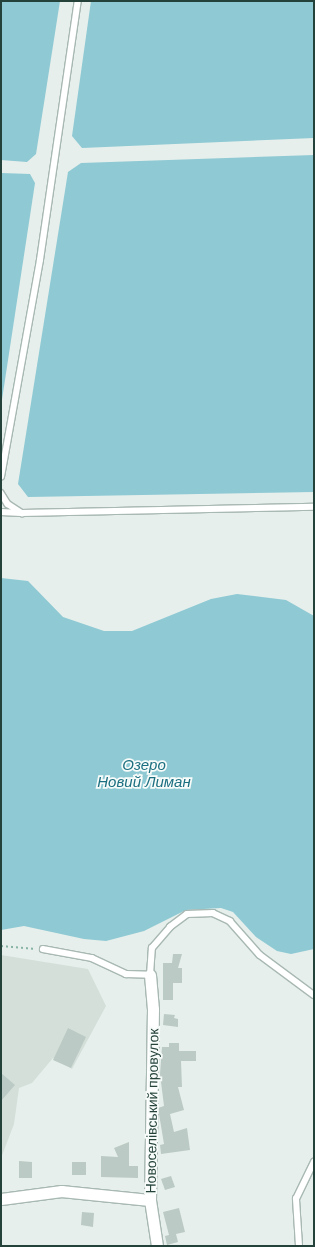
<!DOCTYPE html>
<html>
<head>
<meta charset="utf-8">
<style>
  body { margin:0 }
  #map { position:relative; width:315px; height:1247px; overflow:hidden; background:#e6efeb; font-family:"DM Sans",sans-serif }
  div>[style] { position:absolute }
  .built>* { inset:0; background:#d4dfda }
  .water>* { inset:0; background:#8ec9d4 }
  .building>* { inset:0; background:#bbcac4 }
  .path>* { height:2px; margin-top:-1px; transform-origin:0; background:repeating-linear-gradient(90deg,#86b3a5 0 2px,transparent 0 5px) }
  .roads { filter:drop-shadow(1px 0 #a8b8b2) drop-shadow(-1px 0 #a8b8b2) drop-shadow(0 1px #a8b8b2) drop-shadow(0 -1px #a8b8b2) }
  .service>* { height:5.5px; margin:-2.75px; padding:0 2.75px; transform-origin:2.75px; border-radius:2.75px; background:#fff }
  .minor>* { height:11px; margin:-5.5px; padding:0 5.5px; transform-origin:5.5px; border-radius:5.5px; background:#fff }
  span { translate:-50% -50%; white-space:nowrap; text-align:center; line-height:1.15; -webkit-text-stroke:3.5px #f7fbf9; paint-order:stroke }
  .street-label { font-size:14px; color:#24423a }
  .water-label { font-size:15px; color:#1c6f80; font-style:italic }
  .frame { position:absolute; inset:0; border:2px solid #24423a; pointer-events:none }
</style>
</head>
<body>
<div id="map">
  <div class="built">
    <i style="clip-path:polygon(1px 955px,88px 969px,106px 1006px,72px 1069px,53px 1058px,32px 1083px,19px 1088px,14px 1124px,1px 1158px)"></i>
  </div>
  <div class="water">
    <i style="clip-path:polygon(1px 1px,60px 1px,36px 154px,27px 162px,1px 160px)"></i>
    <i style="clip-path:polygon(91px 1px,314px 1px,314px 138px,82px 148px,72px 136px)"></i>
    <i style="clip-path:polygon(314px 155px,314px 492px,28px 497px,18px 484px,68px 172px,81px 163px)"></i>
    <i style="clip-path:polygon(1px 173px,30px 174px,35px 183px,1px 406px)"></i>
    <i style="clip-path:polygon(1px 578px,28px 581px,63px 617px,104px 631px,132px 631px,211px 599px,237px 594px,286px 600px,314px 616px,314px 949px,291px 954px,277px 951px,256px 937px,233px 912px,221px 908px,186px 910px,144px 931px,106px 941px,84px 939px,24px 926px,1px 930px)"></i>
  </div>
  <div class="building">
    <i style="clip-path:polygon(173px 954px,182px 954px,178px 968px,182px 968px,182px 983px,173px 983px,173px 1000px,163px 1000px,163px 963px,172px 963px)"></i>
    <i style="clip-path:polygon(164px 1014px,175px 1015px,174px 1018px,178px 1019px,178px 1027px,163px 1025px)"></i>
    <i style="clip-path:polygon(68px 1028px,86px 1037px,71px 1068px,53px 1060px)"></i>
    <i style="clip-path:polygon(169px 1043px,179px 1043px,179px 1051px,196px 1051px,196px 1061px,181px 1061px,182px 1087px,178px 1087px,184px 1110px,170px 1114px,174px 1132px,187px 1128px,190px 1150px,161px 1154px,160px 1145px,164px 1144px,158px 1108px,164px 1106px,160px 1074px,162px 1047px,169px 1047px)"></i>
    <i style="clip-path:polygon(1px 1073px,15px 1085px,1px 1101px)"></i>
    <i style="clip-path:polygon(129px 1142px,129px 1166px,138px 1166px,138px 1178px,101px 1177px,101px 1156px,118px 1157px,114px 1148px)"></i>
    <i style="clip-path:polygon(19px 1161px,32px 1162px,32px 1178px,19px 1178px)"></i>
    <i style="clip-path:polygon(72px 1162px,86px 1162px,86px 1175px,72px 1175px)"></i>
    <i style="clip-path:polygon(171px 1176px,175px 1187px,165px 1190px,161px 1179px)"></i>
    <i style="clip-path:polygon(179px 1208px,185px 1232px,176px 1234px,178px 1242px,167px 1245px,165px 1236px,169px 1235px,163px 1212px)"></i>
    <i style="clip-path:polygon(82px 1212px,94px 1213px,93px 1227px,81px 1225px)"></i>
  </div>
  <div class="path">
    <i style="left:1px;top:946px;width:35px;rotate:5deg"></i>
  </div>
  <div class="roads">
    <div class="service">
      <i style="left:1px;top:477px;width:220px;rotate:-79.8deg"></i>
      <i style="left:40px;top:260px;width:262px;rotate:-81.7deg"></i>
      <i style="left:1px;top:493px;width:13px;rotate:58deg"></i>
      <i style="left:8px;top:504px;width:17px;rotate:33deg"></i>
      <i style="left:22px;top:513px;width:292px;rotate:-1.2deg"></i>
      <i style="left:1px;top:512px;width:20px;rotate:3deg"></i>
      <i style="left:43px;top:949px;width:50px;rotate:10.4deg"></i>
      <i style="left:92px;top:958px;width:38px;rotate:25deg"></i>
      <i style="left:126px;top:974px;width:24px;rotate:2deg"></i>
      <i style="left:150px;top:975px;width:27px;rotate:-86deg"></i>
      <i style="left:152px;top:948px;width:28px;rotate:-49deg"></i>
      <i style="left:170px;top:927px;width:21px;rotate:-37deg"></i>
      <i style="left:187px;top:914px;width:26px;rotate:-2deg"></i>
      <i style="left:213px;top:913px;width:19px;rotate:25deg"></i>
      <i style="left:230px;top:921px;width:45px;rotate:48.6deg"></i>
      <i style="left:260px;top:955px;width:67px;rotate:36.5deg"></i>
      <i style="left:299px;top:1246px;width:47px;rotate:-93.7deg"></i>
      <i style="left:296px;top:1199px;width:41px;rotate:-64.1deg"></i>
    </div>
    <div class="minor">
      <i style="left:150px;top:975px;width:34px;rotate:85deg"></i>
      <i style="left:153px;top:1009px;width:191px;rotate:90.9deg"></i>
      <i style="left:150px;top:1200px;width:47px;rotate:81.3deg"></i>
      <i style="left:1px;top:1199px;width:61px;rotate:-7.6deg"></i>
      <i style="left:61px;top:1191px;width:89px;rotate:5.8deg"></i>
    </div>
  </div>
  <div class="street-label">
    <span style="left:152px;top:1111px;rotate:-89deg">Новоселівський провулок</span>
  </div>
  <div class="water-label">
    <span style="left:144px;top:774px">Озеро<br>Новий Лиман</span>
  </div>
  <div class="frame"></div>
</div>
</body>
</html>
